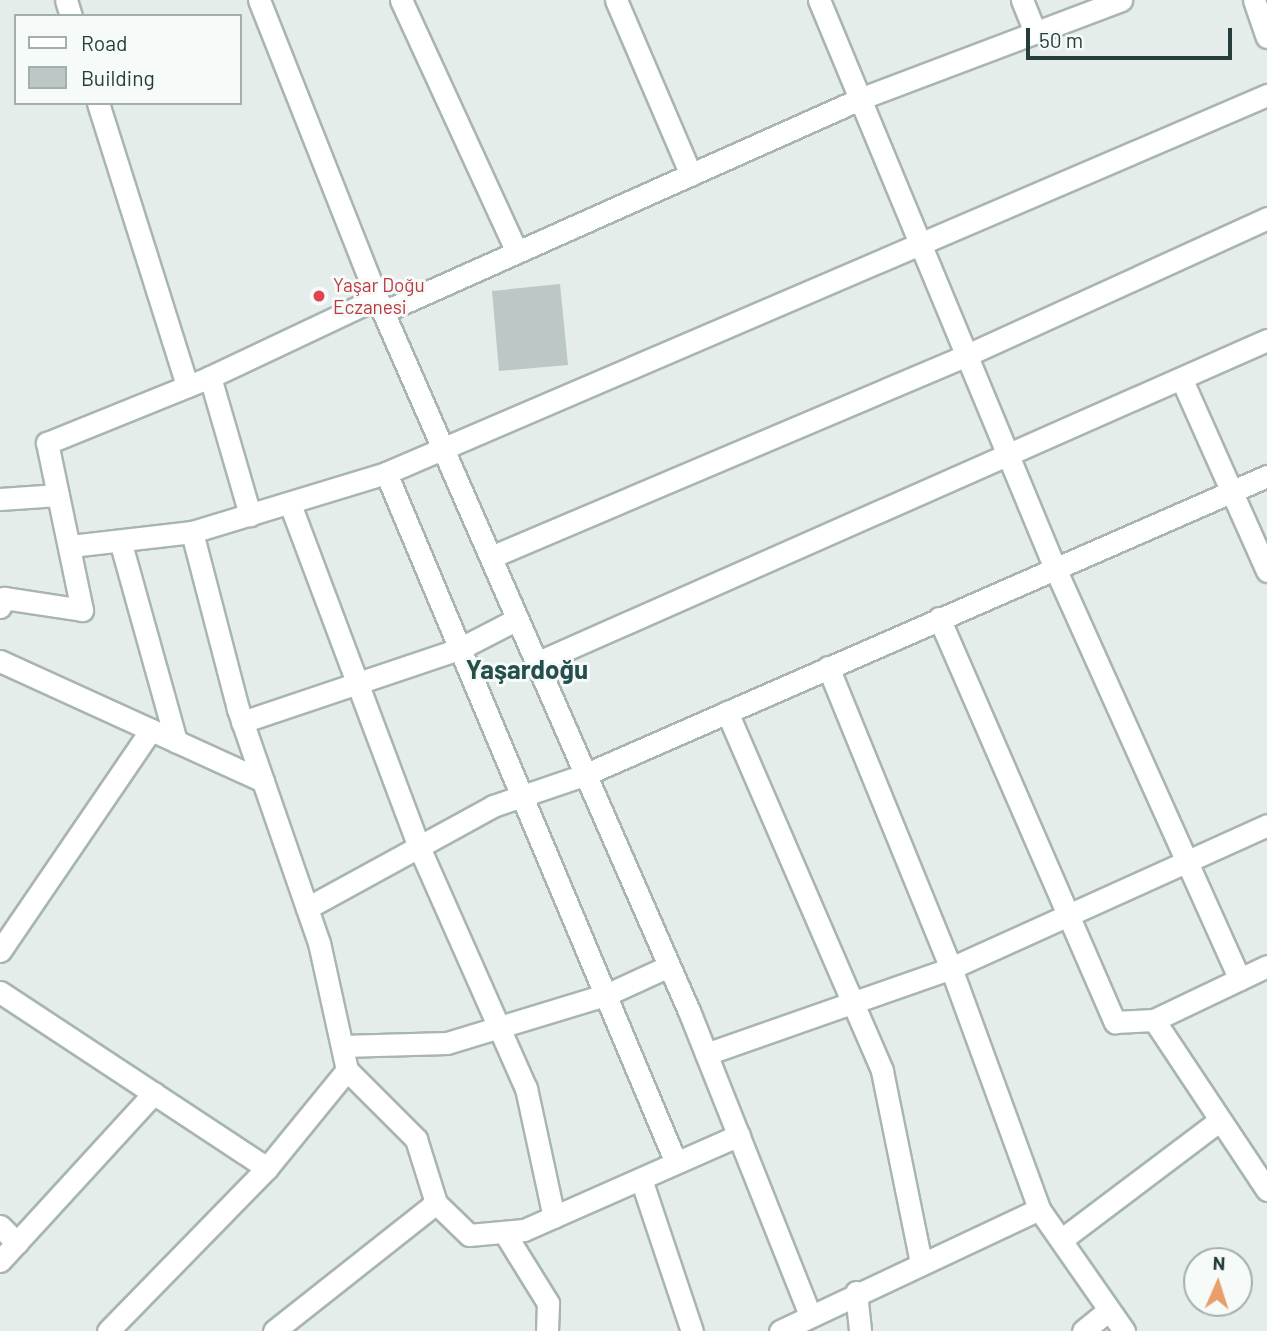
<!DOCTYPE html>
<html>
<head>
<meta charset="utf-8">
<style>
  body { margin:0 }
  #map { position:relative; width:1267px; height:1331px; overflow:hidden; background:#e5edeb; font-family:Barlow,sans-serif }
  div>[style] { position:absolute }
  .building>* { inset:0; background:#bbc8c5 }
  .roads { filter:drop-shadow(2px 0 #a8b5b3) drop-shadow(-2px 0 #a8b5b3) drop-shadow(0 2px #a8b5b3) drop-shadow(0 -2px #a8b5b3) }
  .street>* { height:21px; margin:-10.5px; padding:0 10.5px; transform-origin:10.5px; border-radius:10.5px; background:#fff }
  .secondary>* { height:21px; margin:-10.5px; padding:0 10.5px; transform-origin:10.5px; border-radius:10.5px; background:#fff }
  .dots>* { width:19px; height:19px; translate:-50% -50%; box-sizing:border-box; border:4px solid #f6faf8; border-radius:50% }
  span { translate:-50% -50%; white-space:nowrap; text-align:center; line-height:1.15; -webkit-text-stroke:6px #f6faf8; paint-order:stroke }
  .health-label { font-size:19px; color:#be3a42 }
  .left { translate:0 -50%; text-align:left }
  .district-label { font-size:26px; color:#234f4c; font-weight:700 }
  .legend { position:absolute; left:14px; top:14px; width:228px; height:91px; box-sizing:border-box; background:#f6faf8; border:2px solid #a2afad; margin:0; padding:9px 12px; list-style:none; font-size:21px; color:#253e3c }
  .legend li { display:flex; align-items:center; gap:14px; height:35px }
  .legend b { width:35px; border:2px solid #a2afad }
  .north { position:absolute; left:1183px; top:1247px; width:70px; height:70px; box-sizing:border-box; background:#f6faf8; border:2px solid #a2afad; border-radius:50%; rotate:3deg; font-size:19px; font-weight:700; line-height:28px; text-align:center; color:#253e3c }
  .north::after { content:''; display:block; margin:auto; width:24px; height:32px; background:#e89f69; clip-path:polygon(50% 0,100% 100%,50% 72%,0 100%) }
  .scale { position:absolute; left:1026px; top:28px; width:206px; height:32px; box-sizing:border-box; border:4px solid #253e3c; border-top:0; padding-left:9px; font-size:21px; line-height:24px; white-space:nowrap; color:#253e3c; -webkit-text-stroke:5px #f6faf8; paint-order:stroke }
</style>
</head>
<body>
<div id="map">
  <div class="building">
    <i style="clip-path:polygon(560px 284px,568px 365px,499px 371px,492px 291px)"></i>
  </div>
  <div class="roads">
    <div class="street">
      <i style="left:66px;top:0;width:17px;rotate:73deg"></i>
      <i style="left:259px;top:0;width:321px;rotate:68.4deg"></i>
      <i style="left:377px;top:298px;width:778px;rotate:66.37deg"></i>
      <i style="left:689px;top:1011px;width:327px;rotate:68.3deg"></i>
      <i style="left:401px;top:0;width:277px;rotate:65.3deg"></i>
      <i style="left:616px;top:0;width:190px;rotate:66.8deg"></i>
      <i style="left:819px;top:0;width:613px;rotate:67.45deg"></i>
      <i style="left:1054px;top:566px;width:453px;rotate:65.8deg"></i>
      <i style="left:1022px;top:0;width:35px;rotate:68deg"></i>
      <i style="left:98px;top:103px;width:297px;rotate:72.5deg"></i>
      <i style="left:383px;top:312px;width:525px;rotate:-24.07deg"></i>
      <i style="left:862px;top:98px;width:277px;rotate:-20.7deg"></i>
      <i style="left:210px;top:377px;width:144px;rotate:73.8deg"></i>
      <i style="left:1182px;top:380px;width:209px;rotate:66deg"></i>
      <i style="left:386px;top:473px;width:748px;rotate:67.2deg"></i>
      <i style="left:0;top:499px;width:58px;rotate:-3.9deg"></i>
      <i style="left:290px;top:504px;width:366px;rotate:69.4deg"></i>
      <i style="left:419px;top:847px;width:264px;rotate:66.1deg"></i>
      <i style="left:526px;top:1088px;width:132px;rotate:77.8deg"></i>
      <i style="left:121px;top:544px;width:205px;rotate:74.4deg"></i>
      <i style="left:71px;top:546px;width:122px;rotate:-6.6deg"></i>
      <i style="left:192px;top:532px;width:203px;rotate:-16.9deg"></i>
      <i style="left:386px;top:473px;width:959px;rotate:-23.22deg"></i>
      <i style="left:491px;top:557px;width:517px;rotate:-22.99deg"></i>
      <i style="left:967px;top:355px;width:330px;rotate:-24.5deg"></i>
      <i style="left:0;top:607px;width:10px;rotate:-66deg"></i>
      <i style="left:4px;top:598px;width:79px;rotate:8.7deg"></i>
      <i style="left:82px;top:610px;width:171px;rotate:-101.8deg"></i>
      <i style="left:47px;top:443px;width:176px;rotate:-22deg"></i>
      <i style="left:210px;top:377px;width:185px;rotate:-25.3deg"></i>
      <i style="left:939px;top:618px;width:441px;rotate:66.5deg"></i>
      <i style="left:1115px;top:1022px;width:39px;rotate:-3deg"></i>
      <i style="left:1154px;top:1020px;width:204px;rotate:56.4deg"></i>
      <i style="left:0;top:661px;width:289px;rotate:24.5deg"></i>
      <i style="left:536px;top:663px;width:799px;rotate:-23.84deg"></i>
      <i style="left:828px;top:667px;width:325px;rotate:67.8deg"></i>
      <i style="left:951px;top:968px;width:257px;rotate:69.9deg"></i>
      <i style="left:1039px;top:1209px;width:149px;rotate:55.1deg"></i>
      <i style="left:727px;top:712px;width:391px;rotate:66.6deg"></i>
      <i style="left:882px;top:1071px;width:195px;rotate:78.5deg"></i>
      <i style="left:242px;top:722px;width:229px;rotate:-18.6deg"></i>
      <i style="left:459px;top:649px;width:65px;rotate:-27.3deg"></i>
      <i style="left:307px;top:908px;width:212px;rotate:-28.7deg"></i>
      <i style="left:493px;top:806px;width:96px;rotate:-18.8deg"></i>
      <i style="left:584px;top:775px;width:746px;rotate:-23.64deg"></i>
      <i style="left:0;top:951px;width:268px;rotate:-55.7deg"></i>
      <i style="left:0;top:992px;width:320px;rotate:33.4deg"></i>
      <i style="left:267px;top:1168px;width:127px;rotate:-50.8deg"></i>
      <i style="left:347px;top:1070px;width:130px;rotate:-102.4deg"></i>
      <i style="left:319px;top:943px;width:248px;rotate:-109.1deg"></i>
      <i style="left:238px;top:709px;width:183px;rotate:-104.6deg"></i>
      <i style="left:1154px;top:1020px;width:125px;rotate:-25.5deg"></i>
      <i style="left:342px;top:1046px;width:105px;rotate:-1.6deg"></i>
      <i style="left:447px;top:1043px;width:168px;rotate:-16.9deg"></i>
      <i style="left:608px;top:994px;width:67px;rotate:-24.7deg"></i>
      <i style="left:706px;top:1054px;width:260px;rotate:-19.3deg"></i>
      <i style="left:951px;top:968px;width:347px;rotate:-24.3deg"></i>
      <i style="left:347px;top:1070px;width:98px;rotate:45deg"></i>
      <i style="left:416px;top:1139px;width:67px;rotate:72.6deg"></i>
      <i style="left:641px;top:1179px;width:160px;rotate:71.5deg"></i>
      <i style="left:0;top:1226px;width:24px;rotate:45deg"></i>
      <i style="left:504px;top:1232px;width:84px;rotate:58.2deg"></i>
      <i style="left:548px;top:1303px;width:28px;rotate:92deg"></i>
      <i style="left:1061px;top:1240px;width:199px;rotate:-37deg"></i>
      <i style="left:0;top:1261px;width:228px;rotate:-47.5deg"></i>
      <i style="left:856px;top:1292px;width:39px;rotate:84deg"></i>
      <i style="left:108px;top:1331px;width:228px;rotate:-45.7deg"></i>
      <i style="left:274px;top:1331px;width:206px;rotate:-38.3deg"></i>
      <i style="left:436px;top:1203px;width:46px;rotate:44.1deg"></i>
      <i style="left:469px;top:1235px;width:55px;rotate:-5.2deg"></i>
      <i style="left:524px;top:1230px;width:235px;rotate:-23.8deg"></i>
      <i style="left:780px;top:1331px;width:286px;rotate:-25.2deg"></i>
      <i style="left:1083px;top:1331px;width:33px;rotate:-39deg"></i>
    </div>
    <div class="secondary">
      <i style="left:1254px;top:0;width:39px;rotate:71deg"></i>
    </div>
  </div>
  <div class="dots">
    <i style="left:319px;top:296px;background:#e0444e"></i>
  </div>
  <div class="health-label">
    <span class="left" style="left:333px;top:296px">Yaşar Doğu<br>Eczanesi</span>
  </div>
  <div class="district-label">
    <span style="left:527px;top:669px">Yaşardoğu</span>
  </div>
  <ul class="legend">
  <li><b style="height:9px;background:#fff"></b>Road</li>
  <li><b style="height:19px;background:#bbc8c5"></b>Building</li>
  </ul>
  <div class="north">N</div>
  <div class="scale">50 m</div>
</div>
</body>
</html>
